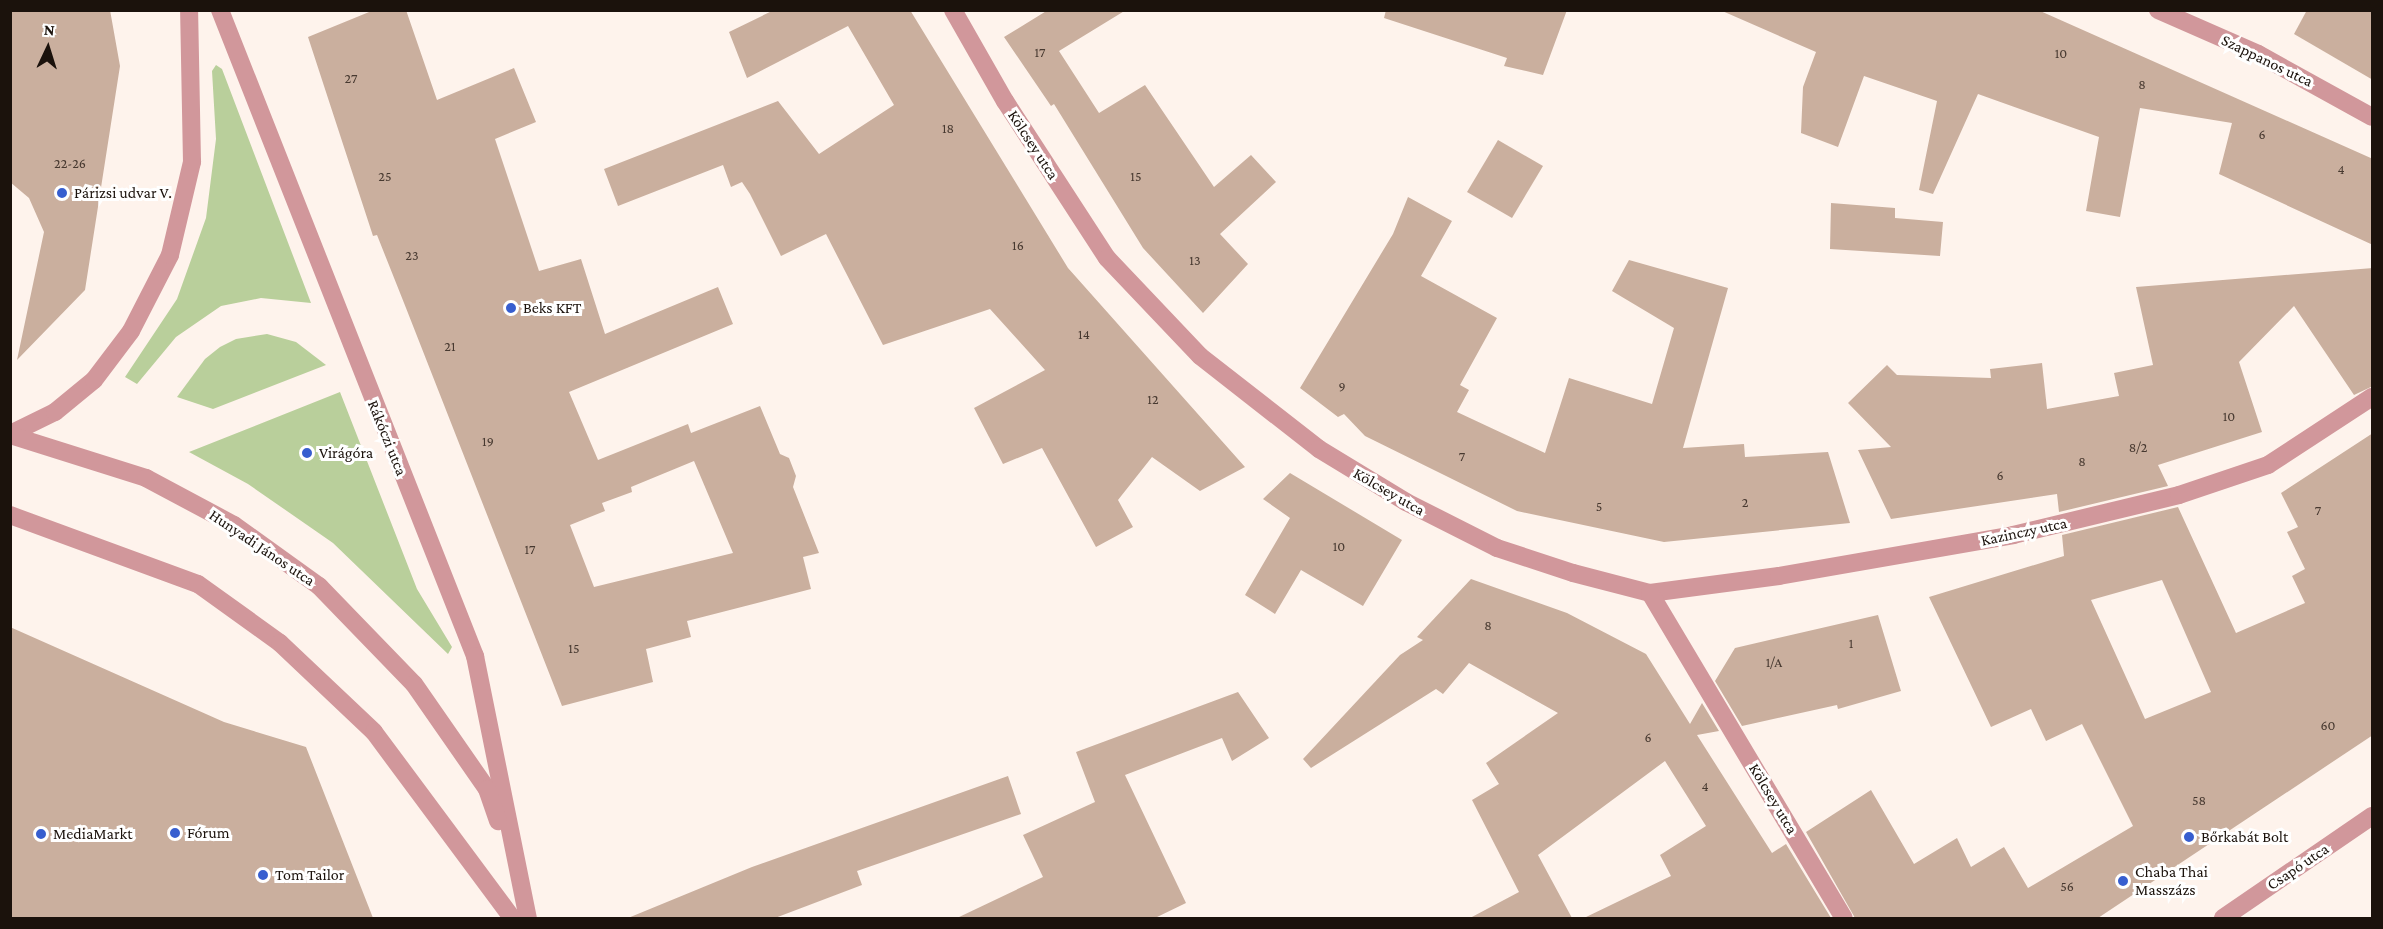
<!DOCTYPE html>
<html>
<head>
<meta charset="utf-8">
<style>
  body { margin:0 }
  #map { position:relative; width:2383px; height:929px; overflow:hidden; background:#fef3ec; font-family:"Crimson Pro",serif }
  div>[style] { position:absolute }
  .green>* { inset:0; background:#b9cf9b }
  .building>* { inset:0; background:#caaf9e }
  .minor>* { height:18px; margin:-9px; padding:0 9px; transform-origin:9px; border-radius:9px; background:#d1979b }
  .dots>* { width:16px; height:16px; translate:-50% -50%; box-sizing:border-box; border:3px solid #fff; border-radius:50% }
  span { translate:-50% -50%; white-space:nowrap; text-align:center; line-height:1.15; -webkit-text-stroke:6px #fff; paint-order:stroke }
  .number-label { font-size:14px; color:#473930 }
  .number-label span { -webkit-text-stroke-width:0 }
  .street-label { font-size:16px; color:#1b120c }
  .poi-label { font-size:16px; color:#1b120c }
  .left { translate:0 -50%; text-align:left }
  .frame { position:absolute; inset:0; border:12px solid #1b120c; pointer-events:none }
  .north { position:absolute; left:18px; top:18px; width:60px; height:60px; -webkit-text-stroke:4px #fff; paint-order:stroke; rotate:4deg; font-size:16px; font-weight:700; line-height:24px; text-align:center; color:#1b120c }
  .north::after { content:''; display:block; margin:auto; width:21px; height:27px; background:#1b120c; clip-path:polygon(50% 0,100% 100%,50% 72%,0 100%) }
</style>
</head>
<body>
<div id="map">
  <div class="green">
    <i style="clip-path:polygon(216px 65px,222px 69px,311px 303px,261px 298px,221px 306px,176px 337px,137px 384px,125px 377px,177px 299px,206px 218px,216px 139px,212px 71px)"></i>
    <i style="clip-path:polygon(267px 334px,296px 342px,326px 365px,213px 409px,177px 397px,205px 359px,220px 347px,236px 339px)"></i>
    <i style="clip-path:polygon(340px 392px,417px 589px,452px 647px,448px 654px,333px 543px,248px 484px,189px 452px)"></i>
  </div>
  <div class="building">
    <i style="clip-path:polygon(10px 10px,110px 10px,120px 66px,85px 290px,17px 360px,44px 232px,29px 198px,10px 182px)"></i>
    <i style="clip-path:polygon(evenodd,374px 10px,406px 10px,437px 100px,514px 68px,536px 122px,495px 139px,539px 271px,581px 259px,605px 334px,718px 287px,733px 324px,569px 392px,598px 460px,688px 424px,691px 433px,760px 406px,780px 454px,789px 458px,796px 476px,793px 487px,819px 553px,803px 557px,811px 589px,687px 621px,691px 637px,646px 649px,653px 682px,562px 706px,406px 308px,377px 235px,373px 236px,308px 37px,374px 10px,694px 461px,733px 553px,594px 587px,570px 525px,605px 511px,602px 503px,632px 492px,631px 487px,694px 461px)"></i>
    <i style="clip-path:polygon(774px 10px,910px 10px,1068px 268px,1245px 467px,1200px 491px,1152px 457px,1118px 500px,1133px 527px,1096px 547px,1042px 448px,1003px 464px,974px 408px,1045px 370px,990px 309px,883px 345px,826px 234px,781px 256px,750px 194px,742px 182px,731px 187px,723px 165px,618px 206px,604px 169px,778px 101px,819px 154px,894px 105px,848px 26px,747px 78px,729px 32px)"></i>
    <i style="clip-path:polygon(1048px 10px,1126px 10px,1059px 51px,1099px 113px,1145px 85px,1214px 187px,1251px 155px,1276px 182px,1220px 234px,1248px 264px,1203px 313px,1143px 248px,1054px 104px,1051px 106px,1004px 37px)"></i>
    <i style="clip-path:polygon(1386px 10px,1567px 10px,1543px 75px,1504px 66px,1507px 58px,1384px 18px)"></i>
    <i style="clip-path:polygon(1720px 10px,2038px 10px,2373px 159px,2373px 245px,2219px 174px,2232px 123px,2140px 108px,2120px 217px,2086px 211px,2099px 137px,1978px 94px,1933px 194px,1919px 190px,1937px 101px,1864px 76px,1838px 147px,1801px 133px,1803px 87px,1816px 52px)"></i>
    <i style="clip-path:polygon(2307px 10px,2373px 10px,2373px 80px,2294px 34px)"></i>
    <i style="clip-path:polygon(1498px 140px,1543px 166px,1512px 218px,1467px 192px)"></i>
    <i style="clip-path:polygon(1408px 197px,1452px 221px,1421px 276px,1497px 318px,1460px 385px,1469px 390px,1457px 412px,1545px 453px,1569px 378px,1652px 404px,1674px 328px,1612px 291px,1629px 260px,1728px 288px,1683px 448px,1744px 444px,1745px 457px,1828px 452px,1850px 523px,1664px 542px,1517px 511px,1365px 436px,1344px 414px,1338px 417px,1300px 388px,1393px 234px)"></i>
    <i style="clip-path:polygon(1831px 203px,1895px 208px,1895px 218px,1943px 222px,1940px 256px,1830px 249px)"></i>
    <i style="clip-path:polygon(2373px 268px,2373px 386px,2354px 395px,2294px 306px,2239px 362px,2262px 432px,2158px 465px,2168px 486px,2059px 512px,2057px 494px,1891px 519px,1858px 450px,1891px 447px,1848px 403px,1887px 365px,1897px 375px,1991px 378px,1990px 369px,2042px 363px,2047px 409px,2119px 396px,2114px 373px,2153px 365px,2136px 287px)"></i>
    <i style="clip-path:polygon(evenodd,2373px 433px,2373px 735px,2098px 918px,1855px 918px,1806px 832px,1871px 790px,1914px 864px,1957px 838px,1971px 867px,2004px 847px,2028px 888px,2133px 826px,2082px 724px,2046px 741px,2031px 709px,1991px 727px,1929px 597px,2064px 556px,2062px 535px,2178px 507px,2236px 633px,2305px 603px,2292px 576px,2305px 569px,2287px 532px,2298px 527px,2281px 493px,2373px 433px,2162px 580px,2211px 692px,2145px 719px,2091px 600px,2162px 580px)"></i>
    <i style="clip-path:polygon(1290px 473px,1402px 540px,1363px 606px,1301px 570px,1275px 614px,1245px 595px,1290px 518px,1263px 499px)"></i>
    <i style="clip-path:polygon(1471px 579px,1567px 613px,1646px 654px,1690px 724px,1702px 703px,1719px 731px,1697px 735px,1772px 853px,1786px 844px,1831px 918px,1584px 918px,1671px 876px,1660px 855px,1706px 826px,1665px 761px,1538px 855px,1572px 918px,1470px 918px,1519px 892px,1472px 800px,1499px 784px,1486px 763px,1558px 713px,1469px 663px,1443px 694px,1436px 689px,1311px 768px,1303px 759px,1400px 655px,1423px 640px,1417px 637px)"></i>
    <i style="clip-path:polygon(1878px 615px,1901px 691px,1838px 709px,1837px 705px,1742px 726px,1715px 681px,1735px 648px)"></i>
    <i style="clip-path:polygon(10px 627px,224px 722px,306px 747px,373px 918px,10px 918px)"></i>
    <i style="clip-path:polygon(1238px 692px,1269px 738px,1232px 761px,1222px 738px,1125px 775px,1186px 903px,1155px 918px,957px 918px,1043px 877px,1023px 835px,1095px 802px,1076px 752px)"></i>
    <i style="clip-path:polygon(1008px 776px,1021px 814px,857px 871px,862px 885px,775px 918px,628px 918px,752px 867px)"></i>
  </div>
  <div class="minor">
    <i style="left:220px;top:10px;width:695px;rotate:68.46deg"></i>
    <i style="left:475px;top:656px;width:267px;rotate:78.6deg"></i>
    <i style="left:953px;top:10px;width:105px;rotate:60.3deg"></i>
    <i style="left:1005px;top:101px;width:187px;rotate:57deg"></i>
    <i style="left:1107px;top:258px;width:135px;rotate:46.5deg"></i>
    <i style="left:1200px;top:356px;width:151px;rotate:38deg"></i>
    <i style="left:1319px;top:449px;width:102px;rotate:31.3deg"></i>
    <i style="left:1406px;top:502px;width:102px;rotate:26.8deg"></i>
    <i style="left:1497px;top:548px;width:80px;rotate:18.2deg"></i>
    <i style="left:1573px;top:573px;width:80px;rotate:14.6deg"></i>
    <i style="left:1650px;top:593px;width:130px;rotate:-7.5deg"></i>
    <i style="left:1779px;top:576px;width:238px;rotate:-9.9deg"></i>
    <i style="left:2013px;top:535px;width:171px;rotate:-13.5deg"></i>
    <i style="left:2179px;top:495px;width:94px;rotate:-18.6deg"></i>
    <i style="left:2268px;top:465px;width:124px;rotate:-33.2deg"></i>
    <i style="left:2158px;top:10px;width:109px;rotate:23.7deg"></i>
    <i style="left:2258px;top:54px;width:130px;rotate:28.9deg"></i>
    <i style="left:10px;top:434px;width:50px;rotate:-26.1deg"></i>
    <i style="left:55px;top:412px;width:50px;rotate:-39.4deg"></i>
    <i style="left:94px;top:380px;width:61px;rotate:-52.9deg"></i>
    <i style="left:131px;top:331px;width:85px;rotate:-62.8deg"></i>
    <i style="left:170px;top:255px;width:96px;rotate:-76.7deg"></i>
    <i style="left:192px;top:162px;width:152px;rotate:-91.1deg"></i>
    <i style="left:10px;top:435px;width:143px;rotate:17.5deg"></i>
    <i style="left:146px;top:478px;width:100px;rotate:28.1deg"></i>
    <i style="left:234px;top:525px;width:105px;rotate:35.7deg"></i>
    <i style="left:319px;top:586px;width:136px;rotate:45.9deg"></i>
    <i style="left:414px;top:684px;width:128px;rotate:55.2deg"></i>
    <i style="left:487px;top:789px;width:34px;rotate:71deg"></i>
    <i style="left:10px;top:515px;width:200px;rotate:20.2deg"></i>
    <i style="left:198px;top:584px;width:101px;rotate:35.7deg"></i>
    <i style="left:280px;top:643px;width:129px;rotate:43.4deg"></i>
    <i style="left:374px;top:732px;width:232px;rotate:53.4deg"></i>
    <i style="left:1650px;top:593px;width:378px;rotate:59.2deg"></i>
    <i style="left:2223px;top:918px;width:181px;rotate:-34.4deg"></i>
  </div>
  <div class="dots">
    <i style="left:62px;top:193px;background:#375ecf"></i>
    <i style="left:511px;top:308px;background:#375ecf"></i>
    <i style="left:307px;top:453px;background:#375ecf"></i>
    <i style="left:175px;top:833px;background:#375ecf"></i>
    <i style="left:41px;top:834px;background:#375ecf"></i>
    <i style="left:2189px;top:837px;background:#375ecf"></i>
    <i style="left:263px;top:875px;background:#375ecf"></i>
    <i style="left:2123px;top:881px;background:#375ecf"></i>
  </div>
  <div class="number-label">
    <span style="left:1040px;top:52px">17</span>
    <span style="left:2061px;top:53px">10</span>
    <span style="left:351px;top:78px">27</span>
    <span style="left:2142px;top:84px">8</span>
    <span style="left:948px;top:128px">18</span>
    <span style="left:2262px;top:134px">6</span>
    <span style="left:70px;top:163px">22-26</span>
    <span style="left:2341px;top:169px">4</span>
    <span style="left:385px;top:176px">25</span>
    <span style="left:1136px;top:176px">15</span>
    <span style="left:1018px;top:245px">16</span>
    <span style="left:412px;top:255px">23</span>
    <span style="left:1195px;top:260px">13</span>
    <span style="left:1084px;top:334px">14</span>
    <span style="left:450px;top:346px">21</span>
    <span style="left:1342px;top:386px">9</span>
    <span style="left:1153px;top:399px">12</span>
    <span style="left:2229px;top:416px">10</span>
    <span style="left:488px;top:441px">19</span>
    <span style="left:2138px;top:447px">8/2</span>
    <span style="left:1462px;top:456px">7</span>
    <span style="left:2082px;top:461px">8</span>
    <span style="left:2000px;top:475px">6</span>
    <span style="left:1745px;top:502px">2</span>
    <span style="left:1599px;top:506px">5</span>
    <span style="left:2318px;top:510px">7</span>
    <span style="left:1339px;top:546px">10</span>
    <span style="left:530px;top:549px">17</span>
    <span style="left:1488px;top:625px">8</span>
    <span style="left:1851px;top:643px">1</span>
    <span style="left:574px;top:648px">15</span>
    <span style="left:1774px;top:662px">1/A</span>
    <span style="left:2328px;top:725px">60</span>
    <span style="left:1648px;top:737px">6</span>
    <span style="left:1705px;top:786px">4</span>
    <span style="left:2199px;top:800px">58</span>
    <span style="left:2067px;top:886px">56</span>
  </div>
  <div class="street-label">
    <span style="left:2267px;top:61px;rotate:26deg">Szappanos utca</span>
    <span style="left:1033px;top:145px;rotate:57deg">Kölcsey utca</span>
    <span style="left:387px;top:438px;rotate:68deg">Rákóczi utca</span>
    <span style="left:1389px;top:492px;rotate:30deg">Kölcsey utca</span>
    <span style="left:2024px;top:532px;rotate:-12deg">Kazinczy utca</span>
    <span style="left:262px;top:548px;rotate:34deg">Hunyadi János utca</span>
    <span style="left:1773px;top:799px;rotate:59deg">Kölcsey utca</span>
    <span style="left:2298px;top:867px;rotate:-34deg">Csapó utca</span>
  </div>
  <div class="poi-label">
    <span class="left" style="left:74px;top:193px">Párizsi udvar V.</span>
    <span class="left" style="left:523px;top:308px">Beks KFT</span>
    <span class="left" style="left:319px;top:453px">Virágóra</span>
    <span class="left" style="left:187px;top:833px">Fórum</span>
    <span class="left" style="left:53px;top:834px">MediaMarkt</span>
    <span class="left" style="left:2201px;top:837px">Bőrkabát Bolt</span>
    <span class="left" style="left:2135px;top:881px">Chaba Thai<br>Masszázs</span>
    <span class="left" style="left:275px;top:875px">Tom Tailor</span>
  </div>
  <div class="frame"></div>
  <div class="north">N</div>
</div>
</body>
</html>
